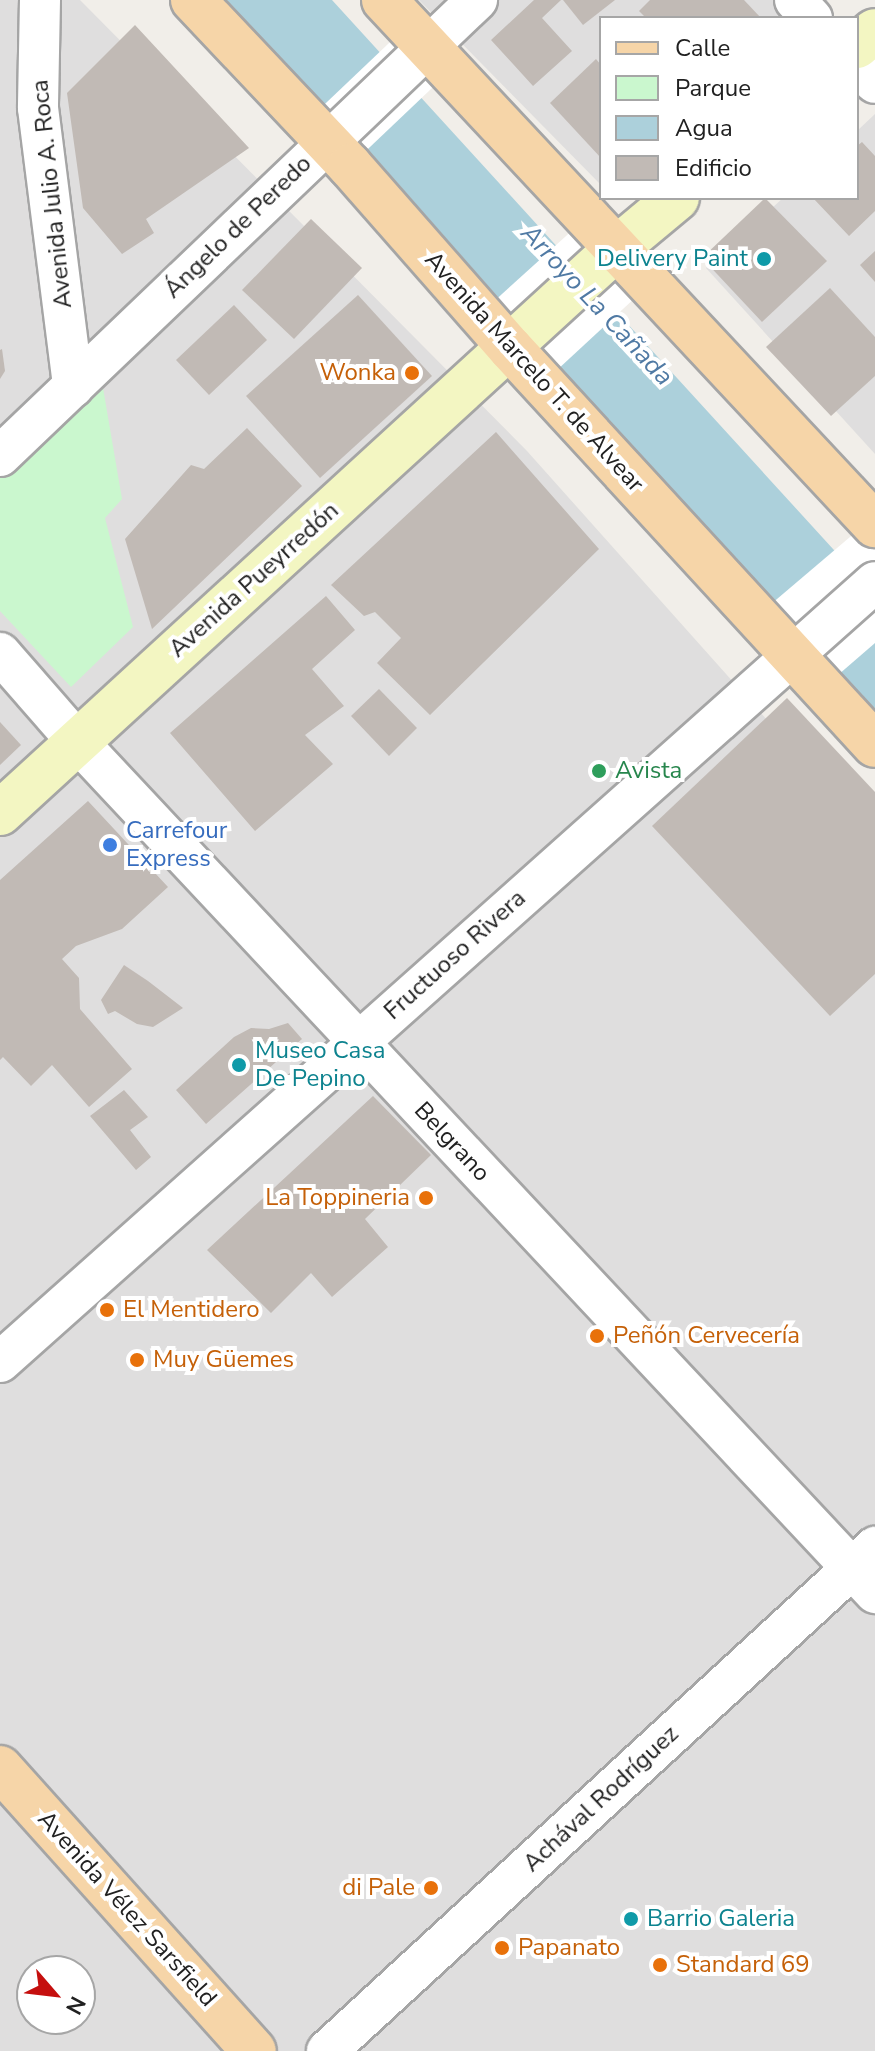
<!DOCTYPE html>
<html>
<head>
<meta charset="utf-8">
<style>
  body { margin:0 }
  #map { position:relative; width:875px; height:2051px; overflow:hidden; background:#f1eee9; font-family:"Nunito Sans",sans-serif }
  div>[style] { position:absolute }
  .residential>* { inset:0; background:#dfdede }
  .park>* { inset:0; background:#caf7ce }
  .water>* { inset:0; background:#acd0db }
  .pier>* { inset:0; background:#fff }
  .building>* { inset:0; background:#c1bab5 }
  .roads { filter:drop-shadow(2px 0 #a5a5a5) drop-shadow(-2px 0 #a5a5a5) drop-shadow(0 2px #a5a5a5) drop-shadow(0 -2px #a5a5a5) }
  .minor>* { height:40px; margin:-20px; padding:0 20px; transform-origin:20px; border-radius:20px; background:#fff }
  .secondary>* { height:44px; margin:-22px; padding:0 22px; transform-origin:22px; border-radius:22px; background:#f3f6c2 }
  .primary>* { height:44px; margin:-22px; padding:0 22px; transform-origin:22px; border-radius:22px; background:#f6d5a8 }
  .dots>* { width:22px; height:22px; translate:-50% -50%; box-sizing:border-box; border:4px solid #fff; border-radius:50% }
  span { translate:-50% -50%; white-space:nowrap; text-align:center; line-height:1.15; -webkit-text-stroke:8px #fff; paint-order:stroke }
  .street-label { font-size:24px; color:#212121 }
  .culture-label { font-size:24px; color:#0d838f }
  .right { translate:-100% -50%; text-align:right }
  .left { translate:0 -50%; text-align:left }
  .food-label { font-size:24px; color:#c56008 }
  .leisure-label { font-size:24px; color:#27864d }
  .shop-label { font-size:24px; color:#366cbe }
  .water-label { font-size:26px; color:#507aa4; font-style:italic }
  .legend { position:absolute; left:599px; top:16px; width:260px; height:184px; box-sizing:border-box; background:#fff; border:2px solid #a6a6a6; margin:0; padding:10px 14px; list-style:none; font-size:24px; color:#212121 }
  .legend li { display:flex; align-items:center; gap:16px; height:40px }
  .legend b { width:40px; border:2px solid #a6a6a6 }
  .north { position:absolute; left:16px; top:1955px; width:80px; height:80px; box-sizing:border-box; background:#fff; border:2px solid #a6a6a6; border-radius:50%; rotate:118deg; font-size:22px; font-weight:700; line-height:32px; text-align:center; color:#212121 }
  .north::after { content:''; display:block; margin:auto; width:28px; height:36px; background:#c50f0e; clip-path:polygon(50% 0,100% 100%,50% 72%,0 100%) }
</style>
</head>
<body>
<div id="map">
  <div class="residential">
    <i style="clip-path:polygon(evenodd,0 0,80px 0,527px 451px,875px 841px,875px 2051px,0 2051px,0 0,32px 1971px,80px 1971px,80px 2019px,32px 2019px,32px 1971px)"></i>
    <i style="clip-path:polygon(419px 0,828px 0,809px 18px,601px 18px,601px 185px)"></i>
    <i style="clip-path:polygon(875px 114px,875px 454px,706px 268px,783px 198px,857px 198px,857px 131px)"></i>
  </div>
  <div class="park">
    <i style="clip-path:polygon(102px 382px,122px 499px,105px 518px,133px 627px,71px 687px,0 611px,0 478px)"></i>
  </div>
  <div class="water">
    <i style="clip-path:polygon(220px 0,332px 0,875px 595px,875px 721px,479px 279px)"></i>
  </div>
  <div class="pier">
    <i style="clip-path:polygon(408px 25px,451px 70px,350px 166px,307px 121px)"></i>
    <i style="clip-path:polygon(587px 217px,650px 284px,543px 383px,480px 314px)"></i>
    <i style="clip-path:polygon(870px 520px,875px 525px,875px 643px,823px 688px,757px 616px)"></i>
  </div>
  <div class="building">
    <i style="clip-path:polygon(534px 0,561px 0,542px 18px,572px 51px,533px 86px,491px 40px)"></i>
    <i style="clip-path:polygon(563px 0,615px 0,583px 25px)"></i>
    <i style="clip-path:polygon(650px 0,744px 0,761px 18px,646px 18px,639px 11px)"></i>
    <i style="clip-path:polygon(135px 25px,249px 148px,146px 219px,154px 233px,122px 254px,83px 208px,67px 93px)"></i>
    <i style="clip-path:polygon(596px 59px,601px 65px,601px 158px,550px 103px)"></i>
    <i style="clip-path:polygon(862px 142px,875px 156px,875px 211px,849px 236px,813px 198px,857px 198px,857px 146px)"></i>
    <i style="clip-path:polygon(765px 198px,827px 261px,762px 322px,702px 258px)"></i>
    <i style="clip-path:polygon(311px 219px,362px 268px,294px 339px,242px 290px)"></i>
    <i style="clip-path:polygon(875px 251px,875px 282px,860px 265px)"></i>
    <i style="clip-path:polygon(830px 288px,875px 337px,875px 376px,831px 416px,766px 347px)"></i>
    <i style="clip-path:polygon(358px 295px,432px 376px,320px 478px,246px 396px)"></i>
    <i style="clip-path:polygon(234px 305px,267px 340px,209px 395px,176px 360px)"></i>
    <i style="clip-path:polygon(2px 349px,5px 371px,0 379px,0 350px)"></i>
    <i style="clip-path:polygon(247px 428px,302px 486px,152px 629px,125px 539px,191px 465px,204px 469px)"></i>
    <i style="clip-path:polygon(496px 432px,599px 549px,430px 715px,377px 663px,401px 638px,375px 612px,364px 616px,331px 585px)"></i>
    <i style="clip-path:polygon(326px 596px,355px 630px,312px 669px,344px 706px,305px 735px,333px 764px,255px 831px,170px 733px)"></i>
    <i style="clip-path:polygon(379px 689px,417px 728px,389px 756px,351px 716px)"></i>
    <i style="clip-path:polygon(787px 698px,875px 792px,875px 974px,830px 1016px,652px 826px)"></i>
    <i style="clip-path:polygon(0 722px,21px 745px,0 765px)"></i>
    <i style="clip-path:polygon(88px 801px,168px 887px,122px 929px,76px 946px,62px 959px,79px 978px,80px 1009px,132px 1069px,89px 1107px,52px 1065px,31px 1086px,3px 1057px,0 1060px,0 880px)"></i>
    <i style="clip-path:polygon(124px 965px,148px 981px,183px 1008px,153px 1027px,137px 1024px,115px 1011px,108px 1014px,101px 1000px)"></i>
    <i style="clip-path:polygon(288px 1023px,302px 1039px,206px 1124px,176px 1090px,234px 1037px,251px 1028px,269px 1029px)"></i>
    <i style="clip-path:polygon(124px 1090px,148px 1117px,130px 1130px,151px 1157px,136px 1170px,90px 1116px)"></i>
    <i style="clip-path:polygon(373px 1096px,431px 1155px,365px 1219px,388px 1247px,332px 1297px,311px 1273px,271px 1313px,207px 1250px)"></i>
  </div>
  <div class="roads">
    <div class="minor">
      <i style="left:40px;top:0;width:108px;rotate:91.1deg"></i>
      <i style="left:38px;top:108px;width:281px;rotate:82.8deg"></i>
      <i style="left:795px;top:0;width:25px;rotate:47deg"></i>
      <i style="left:857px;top:65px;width:25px;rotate:45deg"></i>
      <i style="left:0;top:456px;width:660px;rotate:-43.71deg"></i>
      <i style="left:0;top:653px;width:116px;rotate:48.9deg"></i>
      <i style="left:76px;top:740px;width:1169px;rotate:46.87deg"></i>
      <i style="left:0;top:1362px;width:1172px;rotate:-41.71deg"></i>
      <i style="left:327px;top:2051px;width:745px;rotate:-42.6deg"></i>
    </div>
    <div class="secondary">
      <i style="left:857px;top:46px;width:23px;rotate:-40deg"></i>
      <i style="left:0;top:813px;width:837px;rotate:-42.48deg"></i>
      <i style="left:617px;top:248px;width:78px;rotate:-39.8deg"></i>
    </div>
    <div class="primary">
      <i style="left:193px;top:0;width:228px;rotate:46.6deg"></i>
      <i style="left:350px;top:166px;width:242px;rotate:48.7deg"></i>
      <i style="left:510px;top:348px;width:539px;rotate:47.4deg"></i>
      <i style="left:384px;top:0;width:719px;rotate:46.92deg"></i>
      <i style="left:0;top:1768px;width:380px;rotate:48.1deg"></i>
    </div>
  </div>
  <div class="dots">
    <i style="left:764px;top:259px;background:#0f9aa8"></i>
    <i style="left:412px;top:373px;background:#e8710a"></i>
    <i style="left:599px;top:771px;background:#2e9e5b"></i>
    <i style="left:110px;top:845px;background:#3f7fe0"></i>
    <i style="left:239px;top:1065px;background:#0f9aa8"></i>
    <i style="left:426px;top:1198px;background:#e8710a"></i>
    <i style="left:107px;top:1310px;background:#e8710a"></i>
    <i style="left:597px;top:1336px;background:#e8710a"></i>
    <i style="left:137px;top:1360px;background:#e8710a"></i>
    <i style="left:431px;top:1888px;background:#e8710a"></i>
    <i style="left:631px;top:1919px;background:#0f9aa8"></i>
    <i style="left:502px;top:1948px;background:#e8710a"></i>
    <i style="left:660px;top:1965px;background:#e8710a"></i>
  </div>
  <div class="street-label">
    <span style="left:52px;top:194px;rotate:-96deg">Avenida Julio A. Roca</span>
    <span style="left:238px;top:227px;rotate:-44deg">Ángelo de Peredo</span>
    <span style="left:534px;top:372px;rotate:48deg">Avenida Marcelo T. de Alvear</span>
    <span style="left:254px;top:580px;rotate:-42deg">Avenida Pueyrredón</span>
    <span style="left:455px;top:955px;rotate:-42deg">Fructuoso Rivera</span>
    <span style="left:452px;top:1142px;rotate:47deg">Belgrano</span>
    <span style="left:601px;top:1799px;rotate:-43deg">Achával Rodríguez</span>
    <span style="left:127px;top:1909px;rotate:48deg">Avenida Vélez Sarsfield</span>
  </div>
  <div class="culture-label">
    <span class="right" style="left:748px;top:259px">Delivery Paint</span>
    <span class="left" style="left:255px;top:1065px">Museo Casa<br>De Pepino</span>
    <span class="left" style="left:647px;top:1919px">Barrio Galeria</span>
  </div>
  <div class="food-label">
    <span class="right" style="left:396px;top:373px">Wonka</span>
    <span class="right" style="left:410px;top:1198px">La Toppineria</span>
    <span class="left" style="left:123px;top:1310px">El Mentidero</span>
    <span class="left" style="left:613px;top:1336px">Peñón Cervecería</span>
    <span class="left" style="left:153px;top:1360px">Muy Güemes</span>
    <span class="right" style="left:415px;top:1888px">di Pale</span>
    <span class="left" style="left:518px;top:1948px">Papanato</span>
    <span class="left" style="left:676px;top:1965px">Standard 69</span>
  </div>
  <div class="leisure-label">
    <span class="left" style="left:615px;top:771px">Avista</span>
  </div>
  <div class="shop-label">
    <span class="left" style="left:126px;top:845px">Carrefour<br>Express</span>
  </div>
  <div class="water-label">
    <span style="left:597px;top:305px;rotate:47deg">Arroyo La Cañada</span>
  </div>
  <ul class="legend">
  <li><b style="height:10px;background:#f6d5a8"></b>Calle</li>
  <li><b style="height:22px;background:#caf7ce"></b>Parque</li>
  <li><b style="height:22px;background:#acd0db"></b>Agua</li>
  <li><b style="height:22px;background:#c1bab5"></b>Edificio</li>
  </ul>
  <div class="north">N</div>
</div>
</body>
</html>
